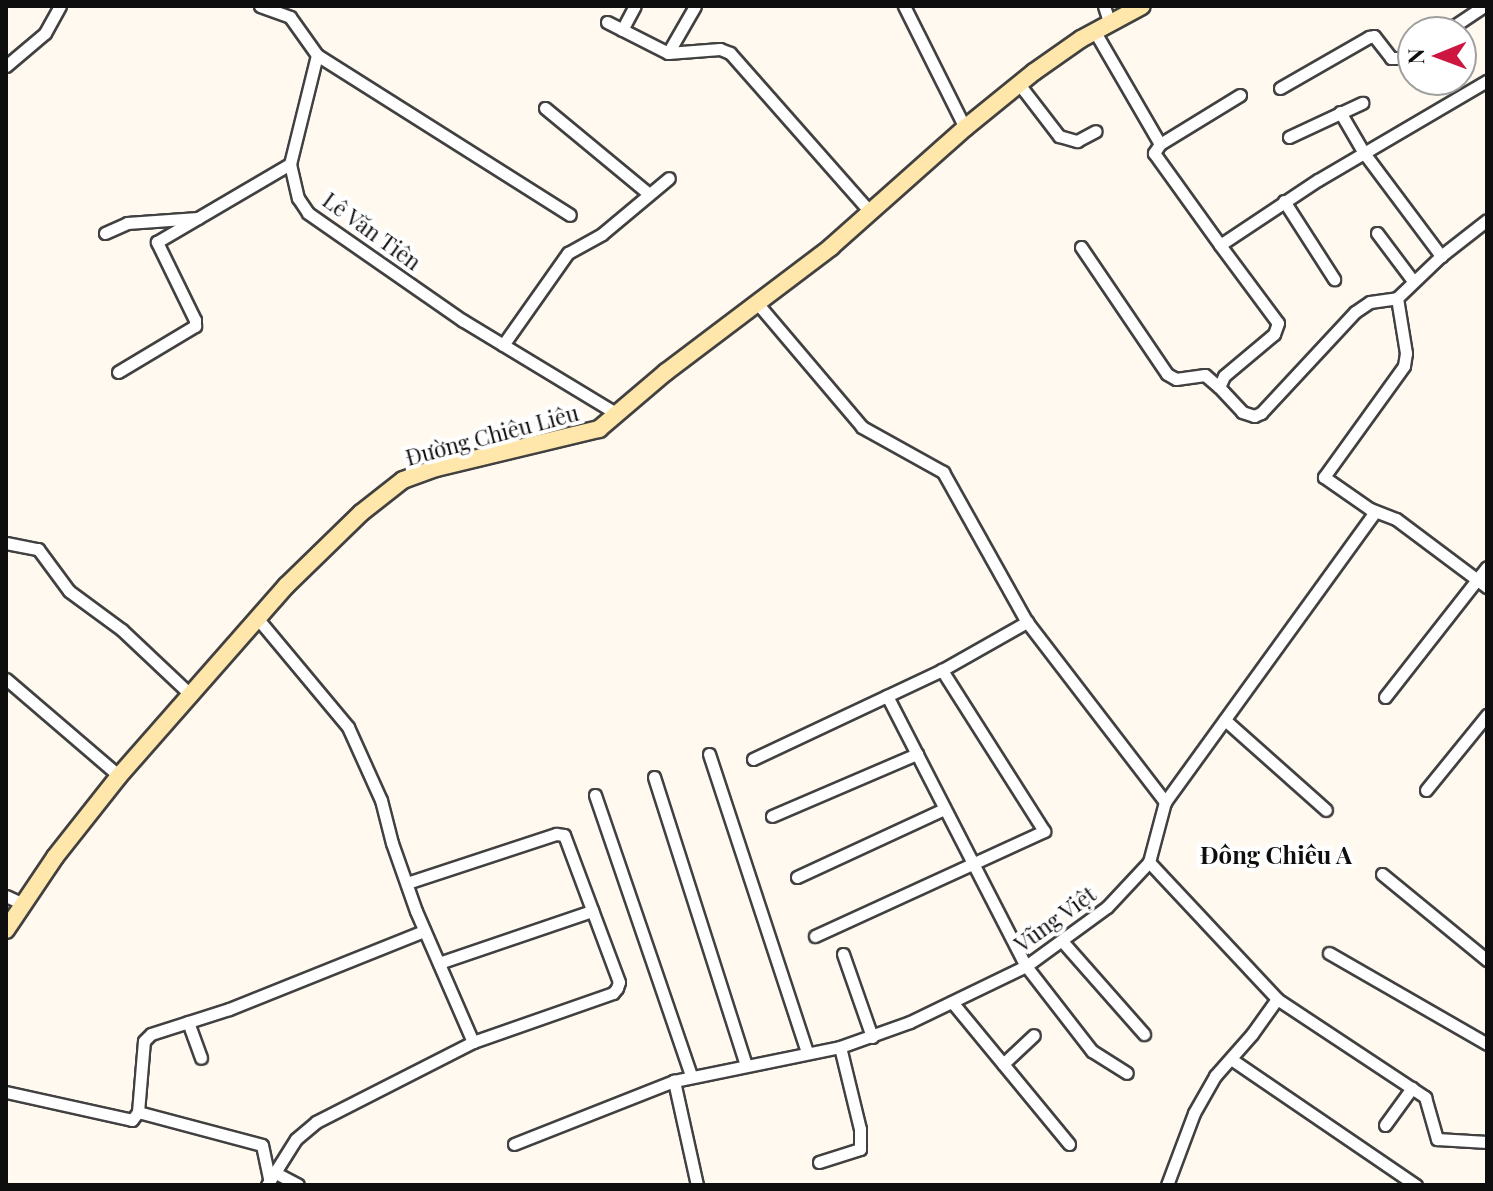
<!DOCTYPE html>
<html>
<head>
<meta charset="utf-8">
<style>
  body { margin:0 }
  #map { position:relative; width:1493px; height:1191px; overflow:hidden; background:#fff9ef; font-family:"Playfair Display",serif }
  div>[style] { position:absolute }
  .roads { filter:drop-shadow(2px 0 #414141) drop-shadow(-2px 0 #414141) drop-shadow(0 2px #414141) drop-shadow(0 -2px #414141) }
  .street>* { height:11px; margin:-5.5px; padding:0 5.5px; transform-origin:5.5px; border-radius:5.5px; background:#fff }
  .secondary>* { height:16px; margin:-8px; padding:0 8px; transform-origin:8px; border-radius:8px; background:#ffe6aa }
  span { translate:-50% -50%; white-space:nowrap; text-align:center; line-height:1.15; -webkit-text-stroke:8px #fff; paint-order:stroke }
  .street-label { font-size:22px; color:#0e0e0e }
  .neighbourhood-label { font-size:24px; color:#0e0e0e; font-weight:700 }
  .frame { position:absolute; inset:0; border:8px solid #0e0e0e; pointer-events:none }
  .north { position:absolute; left:1397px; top:16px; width:80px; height:80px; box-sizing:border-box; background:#fff; border:2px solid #9f9f9f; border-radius:50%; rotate:269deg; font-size:22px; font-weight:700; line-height:32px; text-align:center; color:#0e0e0e }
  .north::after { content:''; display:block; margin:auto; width:28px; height:36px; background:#cd1741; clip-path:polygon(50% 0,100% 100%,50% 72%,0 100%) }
</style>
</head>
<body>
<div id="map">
  <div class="roads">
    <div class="street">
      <i style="left:260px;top:6px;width:32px;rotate:20deg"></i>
      <i style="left:290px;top:17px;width:47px;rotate:54.6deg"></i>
      <i style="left:317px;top:55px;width:112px;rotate:103.9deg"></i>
      <i style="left:290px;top:164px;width:35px;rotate:77deg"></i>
      <i style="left:298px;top:198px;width:18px;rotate:56deg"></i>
      <i style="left:308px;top:213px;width:188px;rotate:34.8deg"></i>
      <i style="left:462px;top:320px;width:181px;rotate:31.2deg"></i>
      <i style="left:904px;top:6px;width:136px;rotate:63.4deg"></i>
      <i style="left:1104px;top:6px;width:19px;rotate:72deg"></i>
      <i style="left:607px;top:22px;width:68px;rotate:26.9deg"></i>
      <i style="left:668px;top:53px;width:52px;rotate:-4.4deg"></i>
      <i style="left:720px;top:49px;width:11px;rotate:22deg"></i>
      <i style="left:730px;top:53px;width:212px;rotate:48.6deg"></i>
      <i style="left:622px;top:30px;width:27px;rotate:-62deg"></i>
      <i style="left:1095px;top:32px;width:129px;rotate:59.9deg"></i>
      <i style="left:1445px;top:32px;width:47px;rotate:-33.7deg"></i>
      <i style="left:668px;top:53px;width:54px;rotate:-60.1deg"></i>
      <i style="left:317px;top:55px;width:299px;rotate:32.3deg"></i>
      <i style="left:6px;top:66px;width:51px;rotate:-40.2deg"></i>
      <i style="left:45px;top:33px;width:31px;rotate:-61deg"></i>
      <i style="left:1019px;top:84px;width:66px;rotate:52.4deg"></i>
      <i style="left:1059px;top:136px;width:19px;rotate:16deg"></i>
      <i style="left:1077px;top:141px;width:21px;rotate:-28deg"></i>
      <i style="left:1280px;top:88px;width:103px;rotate:-29.8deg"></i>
      <i style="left:1369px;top:37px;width:5px;rotate:-11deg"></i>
      <i style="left:1374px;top:36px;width:28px;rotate:52deg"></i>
      <i style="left:1391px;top:58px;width:15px"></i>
      <i style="left:1406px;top:58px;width:9px;rotate:-36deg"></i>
      <i style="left:1240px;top:95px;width:94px;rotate:148.5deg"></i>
      <i style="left:1160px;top:144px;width:11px;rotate:124deg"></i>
      <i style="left:1154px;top:153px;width:113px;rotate:54.3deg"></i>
      <i style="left:1220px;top:245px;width:118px;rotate:-33.6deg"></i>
      <i style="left:1318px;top:180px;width:196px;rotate:-30.4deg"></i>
      <i style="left:545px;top:108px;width:135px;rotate:39.6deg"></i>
      <i style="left:1340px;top:112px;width:48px;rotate:59.7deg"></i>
      <i style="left:1364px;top:153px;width:129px;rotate:53.2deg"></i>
      <i style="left:1289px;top:137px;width:81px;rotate:-25deg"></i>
      <i style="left:1284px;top:201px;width:93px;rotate:57.3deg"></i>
      <i style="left:105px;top:233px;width:24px;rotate:-24deg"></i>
      <i style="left:127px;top:223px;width:71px;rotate:-4deg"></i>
      <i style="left:1377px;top:233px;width:60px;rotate:53.1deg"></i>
      <i style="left:1220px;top:245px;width:97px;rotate:53.4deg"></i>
      <i style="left:1278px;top:323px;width:12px;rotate:110deg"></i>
      <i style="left:1274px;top:334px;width:65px;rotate:140deg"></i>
      <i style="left:1224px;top:376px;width:12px;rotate:114deg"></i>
      <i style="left:1219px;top:387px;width:34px;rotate:47deg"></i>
      <i style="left:1242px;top:412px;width:13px;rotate:18deg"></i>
      <i style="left:1254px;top:416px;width:8px;rotate:-23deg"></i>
      <i style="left:1261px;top:413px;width:138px;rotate:-47.1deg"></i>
      <i style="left:1355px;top:312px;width:18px;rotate:-34deg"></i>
      <i style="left:1370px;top:302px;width:27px;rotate:-8deg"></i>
      <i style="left:1397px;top:298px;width:61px;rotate:-43.7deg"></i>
      <i style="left:1441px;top:256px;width:58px;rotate:-38deg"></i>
      <i style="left:1081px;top:247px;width:153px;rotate:55.9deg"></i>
      <i style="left:1167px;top:374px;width:10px;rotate:29deg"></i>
      <i style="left:1176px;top:379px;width:29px;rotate:-8deg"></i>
      <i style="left:1205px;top:375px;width:18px;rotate:41deg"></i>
      <i style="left:1397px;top:298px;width:56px;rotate:80.7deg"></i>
      <i style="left:1406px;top:353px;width:13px;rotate:99deg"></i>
      <i style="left:1404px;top:366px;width:137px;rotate:125.8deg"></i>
      <i style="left:1324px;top:477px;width:56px;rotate:34.8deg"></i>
      <i style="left:1370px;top:509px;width:28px;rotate:21deg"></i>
      <i style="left:1396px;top:519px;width:114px;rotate:36.8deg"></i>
      <i style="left:757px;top:303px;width:162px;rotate:49.7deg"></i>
      <i style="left:862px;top:427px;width:93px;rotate:29.1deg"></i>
      <i style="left:943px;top:472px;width:172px;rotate:60.8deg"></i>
      <i style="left:1027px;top:622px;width:227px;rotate:52.5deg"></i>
      <i style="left:503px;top:345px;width:113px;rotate:-54.8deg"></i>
      <i style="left:568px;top:253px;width:39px;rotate:-29deg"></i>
      <i style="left:602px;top:234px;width:87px;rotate:-39.9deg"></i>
      <i style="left:118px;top:372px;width:90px;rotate:-30.9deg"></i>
      <i style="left:195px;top:326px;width:6px;rotate:-90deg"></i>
      <i style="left:195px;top:320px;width:87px;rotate:-116deg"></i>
      <i style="left:157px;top:242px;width:154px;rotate:-30.4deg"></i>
      <i style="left:6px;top:543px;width:33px;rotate:11deg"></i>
      <i style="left:38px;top:549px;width:52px;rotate:53.6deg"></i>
      <i style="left:69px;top:591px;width:66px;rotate:36.3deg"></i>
      <i style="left:122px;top:630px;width:95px;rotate:43.3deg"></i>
      <i style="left:258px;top:619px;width:141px;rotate:50.2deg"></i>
      <i style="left:348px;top:727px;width:80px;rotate:65.7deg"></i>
      <i style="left:381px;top:800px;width:44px;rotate:75.7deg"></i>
      <i style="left:392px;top:843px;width:72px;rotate:70.6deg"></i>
      <i style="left:416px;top:911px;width:143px;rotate:66.5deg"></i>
      <i style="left:6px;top:679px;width:149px;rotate:40.6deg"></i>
      <i style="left:887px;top:696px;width:304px;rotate:62.8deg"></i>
      <i style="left:1026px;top:966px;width:108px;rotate:52.2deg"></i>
      <i style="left:1092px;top:1051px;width:41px;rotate:32.2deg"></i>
      <i style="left:1385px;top:697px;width:165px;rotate:-51.9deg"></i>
      <i style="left:1225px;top:720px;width:135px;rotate:41.7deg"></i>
      <i style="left:709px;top:754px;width:314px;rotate:71.8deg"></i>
      <i style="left:753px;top:759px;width:209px;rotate:-25.2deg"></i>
      <i style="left:942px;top:670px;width:98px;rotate:-29.5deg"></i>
      <i style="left:654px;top:777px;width:303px;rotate:72.3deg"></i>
      <i style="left:1426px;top:790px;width:97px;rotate:-50.9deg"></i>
      <i style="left:595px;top:795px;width:296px;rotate:71.1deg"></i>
      <i style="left:772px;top:816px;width:158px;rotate:-23.2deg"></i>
      <i style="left:1149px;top:862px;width:187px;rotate:46.9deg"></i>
      <i style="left:1382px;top:874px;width:136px;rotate:39.3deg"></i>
      <i style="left:797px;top:877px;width:162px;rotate:-24.8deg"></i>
      <i style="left:6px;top:896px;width:19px;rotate:25deg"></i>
      <i style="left:815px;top:936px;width:252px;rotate:-24.6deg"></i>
      <i style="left:1044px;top:831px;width:191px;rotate:-122.4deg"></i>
      <i style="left:1062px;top:941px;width:124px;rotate:48.6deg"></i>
      <i style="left:1329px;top:953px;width:182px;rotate:29.9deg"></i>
      <i style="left:843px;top:954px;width:88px;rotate:70.7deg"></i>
      <i style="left:439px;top:963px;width:162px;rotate:-18.8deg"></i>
      <i style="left:952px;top:1002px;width:184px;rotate:50.5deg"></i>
      <i style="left:188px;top:1022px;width:38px;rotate:70deg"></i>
      <i style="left:1231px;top:1059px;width:224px;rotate:34.3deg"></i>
      <i style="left:1003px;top:1064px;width:42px;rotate:-43.1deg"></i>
      <i style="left:6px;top:1092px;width:129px;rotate:12.5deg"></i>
      <i style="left:132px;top:1120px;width:10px;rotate:-53deg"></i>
      <i style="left:138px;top:1112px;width:71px;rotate:-85.2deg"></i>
      <i style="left:144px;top:1041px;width:10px;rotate:-45deg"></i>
      <i style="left:151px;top:1034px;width:82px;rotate:-17.8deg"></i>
      <i style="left:229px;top:1009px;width:210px;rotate:-21.8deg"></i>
      <i style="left:138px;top:1112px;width:128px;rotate:14.9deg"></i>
      <i style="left:262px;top:1145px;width:34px;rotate:78deg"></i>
      <i style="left:1385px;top:1125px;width:46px;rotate:-53.9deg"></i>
      <i style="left:514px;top:1144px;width:172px;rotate:-21.5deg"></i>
      <i style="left:819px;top:1162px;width:43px;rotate:-17.6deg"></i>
      <i style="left:860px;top:1149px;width:20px;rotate:-90deg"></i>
      <i style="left:860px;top:1129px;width:84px;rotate:-103.7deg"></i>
      <i style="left:274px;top:1172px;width:27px;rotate:28deg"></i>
      <i style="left:267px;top:1185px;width:54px;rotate:-57.8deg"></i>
      <i style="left:296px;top:1139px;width:26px;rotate:-40deg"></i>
      <i style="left:316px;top:1122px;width:176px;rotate:-27deg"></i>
      <i style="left:473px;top:1042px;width:148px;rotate:-19.3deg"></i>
      <i style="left:613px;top:993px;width:6px;rotate:-51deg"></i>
      <i style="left:617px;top:988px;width:6px;rotate:-72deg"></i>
      <i style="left:619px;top:982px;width:157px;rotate:-110.5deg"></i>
      <i style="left:564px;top:835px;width:8px;rotate:-173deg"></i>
      <i style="left:556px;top:834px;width:157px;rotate:161.8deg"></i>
      <i style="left:697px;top:1185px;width:107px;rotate:-102.5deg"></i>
      <i style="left:674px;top:1081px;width:169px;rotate:-11.6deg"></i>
      <i style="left:840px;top:1047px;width:74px;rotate:-19.7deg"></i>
      <i style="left:910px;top:1022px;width:129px;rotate:-25.8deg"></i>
      <i style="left:1026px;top:966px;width:100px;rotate:-36.1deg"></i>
      <i style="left:1107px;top:907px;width:62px;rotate:-47deg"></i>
      <i style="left:1149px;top:862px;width:62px;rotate:-75.1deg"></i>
      <i style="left:1165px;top:802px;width:358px;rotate:-54.1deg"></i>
      <i style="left:1167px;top:1185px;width:77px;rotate:-69.4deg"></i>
      <i style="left:1194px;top:1113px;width:43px;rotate:-60.4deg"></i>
      <i style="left:1215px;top:1076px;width:56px;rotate:-48.6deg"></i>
      <i style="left:1252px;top:1034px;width:43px;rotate:-54.5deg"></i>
      <i style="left:1277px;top:999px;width:178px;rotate:33.5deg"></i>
      <i style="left:1425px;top:1097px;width:44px;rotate:74.1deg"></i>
      <i style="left:1437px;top:1139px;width:50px;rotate:3.4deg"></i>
    </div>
    <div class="secondary">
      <i style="left:6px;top:930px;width:88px;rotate:-56.1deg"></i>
      <i style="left:55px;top:857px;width:103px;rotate:-51.7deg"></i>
      <i style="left:119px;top:776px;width:253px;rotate:-48.7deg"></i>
      <i style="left:286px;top:586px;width:105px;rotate:-44.2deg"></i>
      <i style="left:361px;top:513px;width:53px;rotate:-38.2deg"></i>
      <i style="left:403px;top:480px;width:35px;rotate:-20deg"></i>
      <i style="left:436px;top:468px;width:168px;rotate:-13.5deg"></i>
      <i style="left:599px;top:429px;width:88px;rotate:-40.4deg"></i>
      <i style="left:666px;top:372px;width:207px;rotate:-37.1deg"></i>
      <i style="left:831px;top:247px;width:179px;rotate:-41.6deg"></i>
      <i style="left:965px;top:128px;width:89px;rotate:-39.1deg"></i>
      <i style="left:1034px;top:72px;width:57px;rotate:-35.1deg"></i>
      <i style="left:1081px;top:39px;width:69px;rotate:-28.4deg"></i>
    </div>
  </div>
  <div class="street-label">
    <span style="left:372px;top:231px;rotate:36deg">Lê Văn Tiên</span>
    <span style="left:492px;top:435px;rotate:-15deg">Đường Chiêu Liêu</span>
    <span style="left:1055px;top:919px;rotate:-36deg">Vũng Việt</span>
  </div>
  <div class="neighbourhood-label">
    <span style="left:1276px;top:855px">Đông Chiêu A</span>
  </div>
  <div class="frame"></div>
  <div class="north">N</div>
</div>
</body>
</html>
